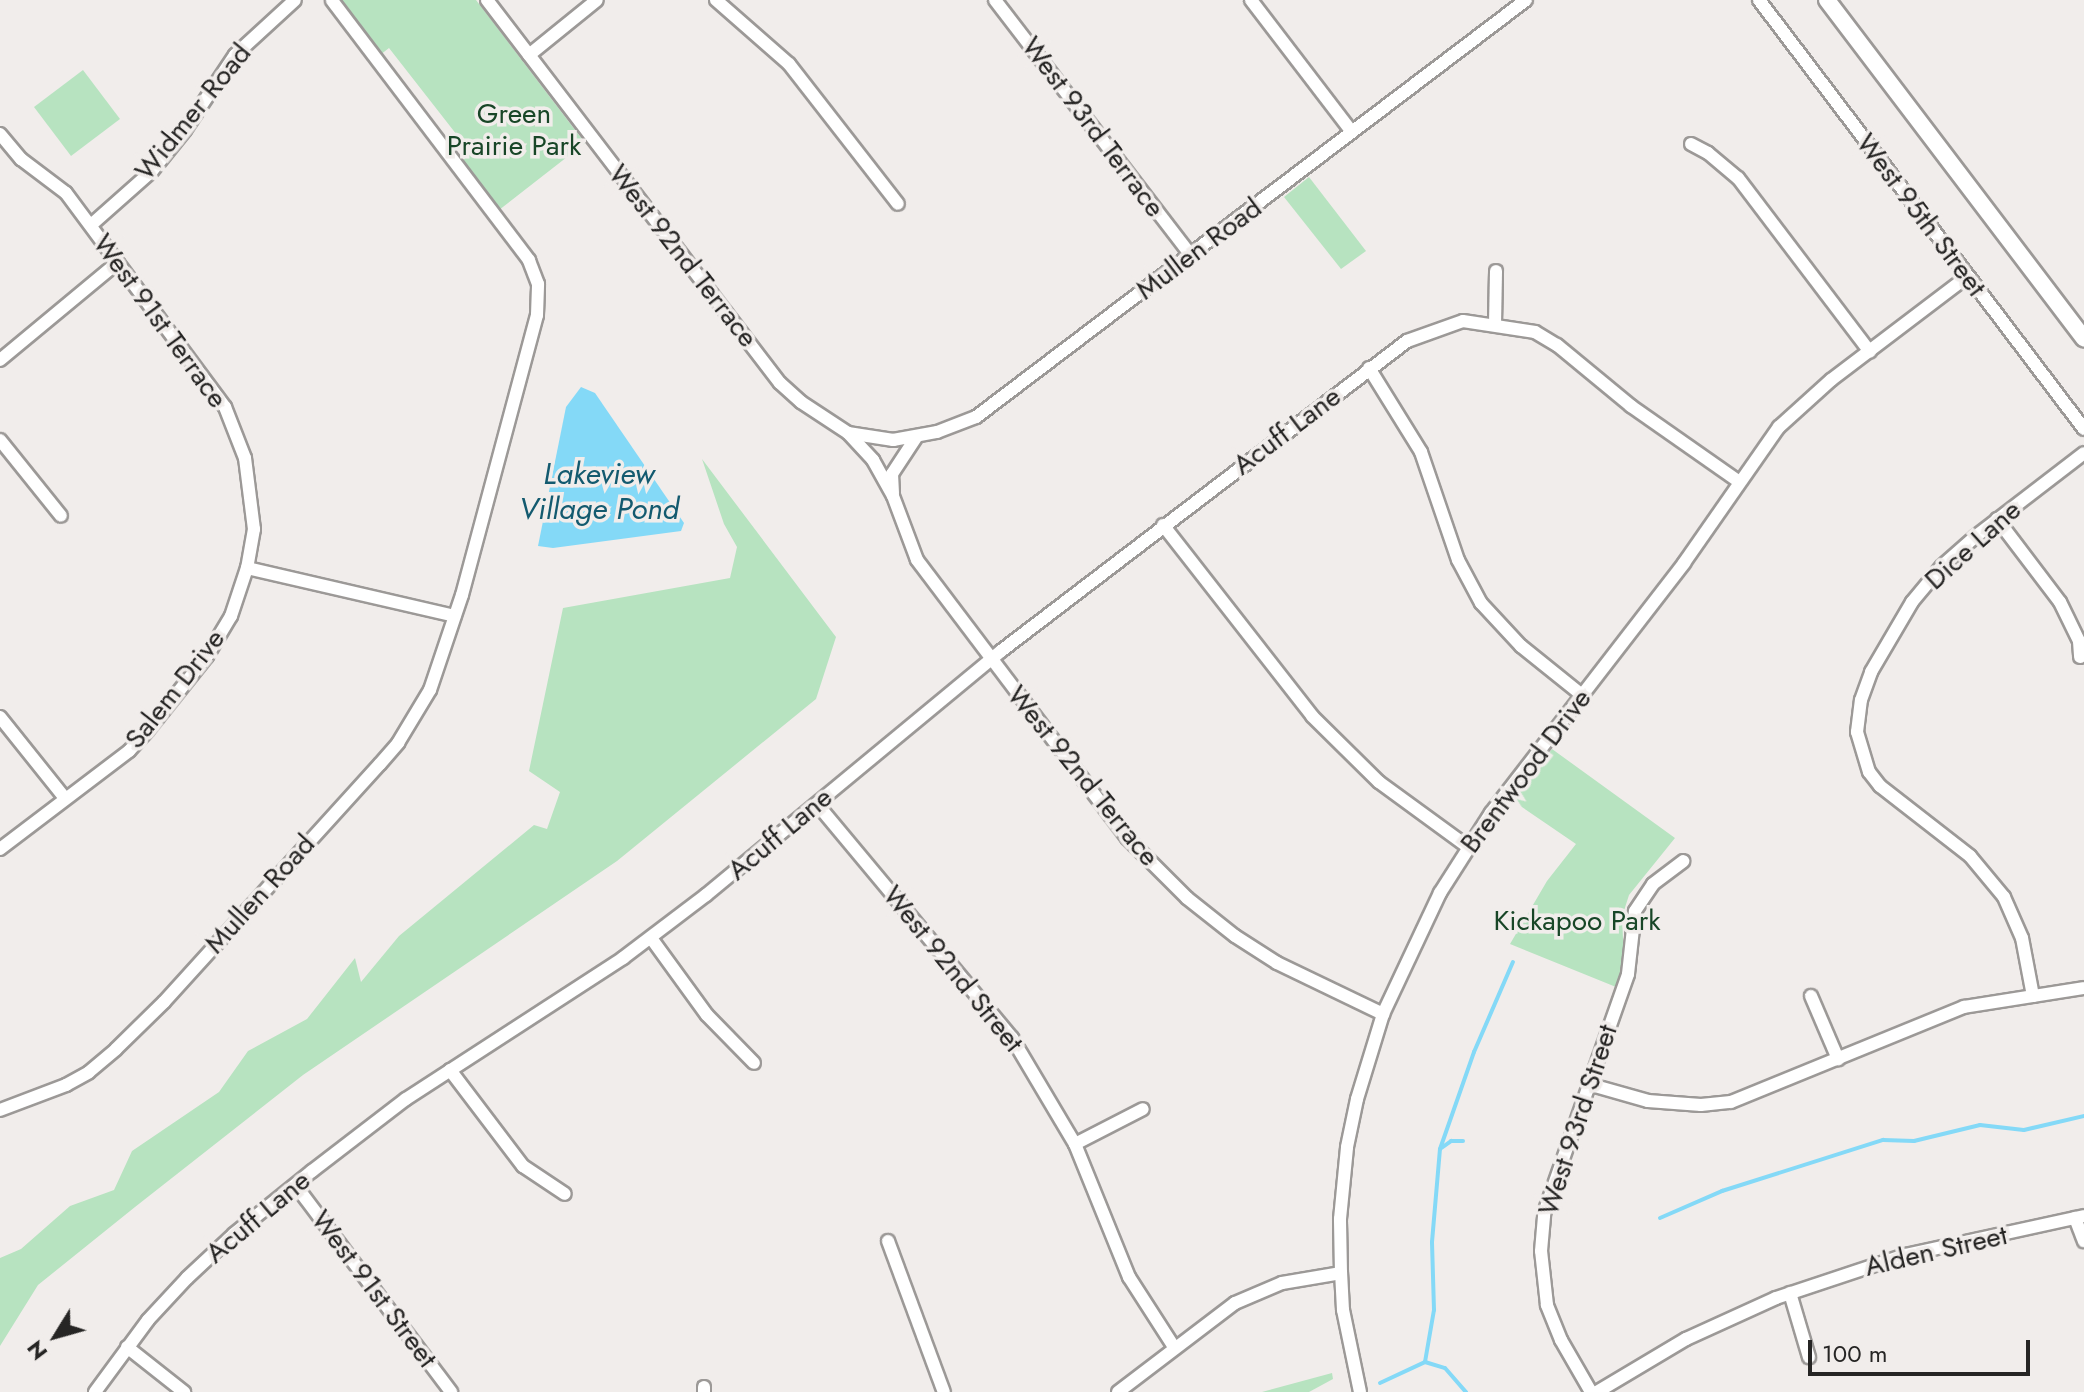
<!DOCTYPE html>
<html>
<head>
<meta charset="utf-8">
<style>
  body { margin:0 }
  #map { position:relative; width:2084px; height:1392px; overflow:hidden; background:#f1edeb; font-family:Jost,sans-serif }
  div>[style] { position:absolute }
  .green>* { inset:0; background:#b7e3c0 }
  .water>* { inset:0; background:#84d9f7 }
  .stream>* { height:4px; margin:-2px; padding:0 2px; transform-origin:2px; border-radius:2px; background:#84d9f7 }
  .roads { filter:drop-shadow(2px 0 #9c9997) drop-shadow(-2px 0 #9c9997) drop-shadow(0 2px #9c9997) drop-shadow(0 -2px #9c9997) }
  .minor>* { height:12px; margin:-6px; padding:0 6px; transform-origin:6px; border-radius:6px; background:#fff }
  .secondary>* { height:16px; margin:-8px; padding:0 8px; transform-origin:8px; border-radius:8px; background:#fff }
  span { translate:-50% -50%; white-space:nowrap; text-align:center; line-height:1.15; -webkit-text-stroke:7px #f1edeb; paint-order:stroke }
  .street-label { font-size:28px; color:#262524 }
  .park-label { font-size:28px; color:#184627 }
  .water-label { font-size:30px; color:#135a6f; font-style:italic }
  .north { position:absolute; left:16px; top:1296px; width:80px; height:80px; -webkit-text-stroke:6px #f1edeb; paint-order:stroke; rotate:233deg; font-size:22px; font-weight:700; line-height:32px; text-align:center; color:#262524 }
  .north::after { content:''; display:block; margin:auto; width:28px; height:36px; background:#262524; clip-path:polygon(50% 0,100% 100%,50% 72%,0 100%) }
  .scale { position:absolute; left:1808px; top:1340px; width:222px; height:36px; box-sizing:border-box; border:4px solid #262524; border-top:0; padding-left:10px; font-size:24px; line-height:28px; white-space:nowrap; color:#262524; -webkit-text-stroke:6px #f1edeb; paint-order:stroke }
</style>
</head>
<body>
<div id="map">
  <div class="green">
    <i style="clip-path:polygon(340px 0,476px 0,585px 143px,499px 210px,462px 161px,471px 153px,389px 48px,380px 55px)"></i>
    <i style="clip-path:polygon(83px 70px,120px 119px,71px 156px,34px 107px)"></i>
    <i style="clip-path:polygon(1309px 177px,1366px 251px,1341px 269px,1284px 197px)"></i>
    <i style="clip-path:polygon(702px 459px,836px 637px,816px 699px,617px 861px,303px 1075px,135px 1207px,38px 1285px,0 1346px,0 1258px,21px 1249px,70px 1206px,114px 1190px,132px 1151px,219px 1092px,248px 1051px,307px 1019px,355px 958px,361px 982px,399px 936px,534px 825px,547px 829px,560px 792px,529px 771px,563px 608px,730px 578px,737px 547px,724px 524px)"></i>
    <i style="clip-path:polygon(1552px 749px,1675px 838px,1629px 895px,1622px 917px,1624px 960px,1616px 987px,1510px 944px,1547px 881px,1576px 844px,1513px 801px)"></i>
    <i style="clip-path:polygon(1332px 1373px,1333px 1379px,1309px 1392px,1262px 1392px)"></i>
  </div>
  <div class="water">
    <i style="clip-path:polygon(581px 387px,595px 393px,684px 523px,681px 531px,553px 548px,538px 546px,566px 407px)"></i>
  </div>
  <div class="stream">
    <i style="left:1440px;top:1149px;width:14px;rotate:-36deg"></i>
    <i style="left:1451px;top:1141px;width:12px"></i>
    <i style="left:1660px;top:1218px;width:68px;rotate:-23.5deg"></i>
    <i style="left:1722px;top:1191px;width:169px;rotate:-17.6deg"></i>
    <i style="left:1883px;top:1140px;width:31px;rotate:2deg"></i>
    <i style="left:1914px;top:1141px;width:68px;rotate:-13.6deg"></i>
    <i style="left:1980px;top:1125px;width:44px;rotate:6.5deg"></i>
    <i style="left:2024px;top:1130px;width:62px;rotate:-13.1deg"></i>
    <i style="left:1425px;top:1362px;width:53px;rotate:-80.2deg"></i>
    <i style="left:1434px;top:1310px;width:68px;rotate:-91.7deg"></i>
    <i style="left:1432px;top:1242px;width:93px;rotate:-85.1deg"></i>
    <i style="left:1440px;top:1149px;width:103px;rotate:-70.7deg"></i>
    <i style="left:1474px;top:1052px;width:98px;rotate:-66.6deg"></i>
    <i style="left:1380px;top:1383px;width:50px;rotate:-25deg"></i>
    <i style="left:1425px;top:1362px;width:21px;rotate:17deg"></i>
    <i style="left:1445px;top:1368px;width:32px;rotate:49deg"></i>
  </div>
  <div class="roads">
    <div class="minor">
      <i style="left:487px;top:0;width:482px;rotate:52.6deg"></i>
      <i style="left:780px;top:383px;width:28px;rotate:42deg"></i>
      <i style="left:801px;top:402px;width:56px;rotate:33.4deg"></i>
      <i style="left:848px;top:433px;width:37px;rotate:47deg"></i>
      <i style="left:873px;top:460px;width:41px;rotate:60.9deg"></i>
      <i style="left:893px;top:496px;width:68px;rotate:69.4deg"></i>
      <i style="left:917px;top:560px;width:348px;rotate:52.9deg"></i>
      <i style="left:1127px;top:838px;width:85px;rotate:45deg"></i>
      <i style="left:1187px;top:898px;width:61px;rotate:38.4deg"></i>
      <i style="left:1235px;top:936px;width:50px;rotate:32.7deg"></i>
      <i style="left:1277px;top:963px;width:118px;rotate:25.7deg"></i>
      <i style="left:716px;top:0;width:97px;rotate:41.2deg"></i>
      <i style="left:789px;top:64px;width:177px;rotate:52.1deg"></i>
      <i style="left:995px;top:0;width:322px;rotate:52.5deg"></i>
      <i style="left:1251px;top:0;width:166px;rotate:52.6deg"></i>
      <i style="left:1759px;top:0;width:538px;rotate:52.85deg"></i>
      <i style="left:529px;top:55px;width:87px;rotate:-39deg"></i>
      <i style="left:0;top:134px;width:33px;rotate:50deg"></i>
      <i style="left:21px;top:159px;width:56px;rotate:37.1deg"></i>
      <i style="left:66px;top:193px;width:267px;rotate:53.4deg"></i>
      <i style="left:225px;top:407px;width:55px;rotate:68.6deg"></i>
      <i style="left:245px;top:458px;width:72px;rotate:82.8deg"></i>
      <i style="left:254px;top:529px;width:40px;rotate:100deg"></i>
      <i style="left:247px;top:568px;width:51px;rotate:108.4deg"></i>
      <i style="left:231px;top:616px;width:47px;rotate:121deg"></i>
      <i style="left:207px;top:656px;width:95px;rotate:128.6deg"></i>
      <i style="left:148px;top:730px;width:28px;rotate:132deg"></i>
      <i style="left:129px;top:751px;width:162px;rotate:142.8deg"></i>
      <i style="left:1691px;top:144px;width:19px;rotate:28deg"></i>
      <i style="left:1708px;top:153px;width:39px;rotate:40deg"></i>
      <i style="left:1738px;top:178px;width:218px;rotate:52.8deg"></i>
      <i style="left:91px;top:225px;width:81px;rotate:-41.5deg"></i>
      <i style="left:152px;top:171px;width:53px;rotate:-51.2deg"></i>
      <i style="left:185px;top:130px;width:90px;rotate:-56.3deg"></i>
      <i style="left:235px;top:55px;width:81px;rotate:-42.5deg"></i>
      <i style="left:1495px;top:324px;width:53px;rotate:-88.9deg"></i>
      <i style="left:0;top:360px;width:153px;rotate:-39.7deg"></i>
      <i style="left:1369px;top:368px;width:99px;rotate:58.2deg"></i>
      <i style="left:1421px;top:452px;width:114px;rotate:71.1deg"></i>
      <i style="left:1458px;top:560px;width:49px;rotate:61.9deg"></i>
      <i style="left:1481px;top:603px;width:59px;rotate:47.1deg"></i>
      <i style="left:1521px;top:646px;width:78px;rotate:38.8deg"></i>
      <i style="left:848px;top:433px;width:46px;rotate:8.8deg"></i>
      <i style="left:893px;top:440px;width:45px;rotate:-10.3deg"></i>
      <i style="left:937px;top:432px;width:42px;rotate:-21deg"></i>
      <i style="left:976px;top:417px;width:690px;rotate:-37.17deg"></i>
      <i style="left:0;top:440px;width:97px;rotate:51.2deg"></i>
      <i style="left:893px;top:493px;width:19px;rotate:-93deg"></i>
      <i style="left:892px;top:474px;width:45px;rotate:-56.7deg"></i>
      <i style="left:1997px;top:519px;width:104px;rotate:52.8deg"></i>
      <i style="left:2060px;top:602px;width:43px;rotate:64deg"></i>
      <i style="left:2079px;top:641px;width:16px;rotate:86deg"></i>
      <i style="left:1163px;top:525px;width:242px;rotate:52deg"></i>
      <i style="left:1312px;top:716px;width:94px;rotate:44.6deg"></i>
      <i style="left:1379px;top:782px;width:110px;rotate:36.1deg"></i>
      <i style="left:247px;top:568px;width:213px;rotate:13deg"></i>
      <i style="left:0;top:717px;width:104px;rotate:51.3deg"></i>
      <i style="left:817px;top:804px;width:305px;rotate:50.2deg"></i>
      <i style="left:1012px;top:1038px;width:123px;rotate:59.3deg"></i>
      <i style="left:1075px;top:1144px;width:144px;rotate:67.9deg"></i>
      <i style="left:1129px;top:1277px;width:83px;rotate:57.3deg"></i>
      <i style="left:651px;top:938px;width:95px;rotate:54deg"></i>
      <i style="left:707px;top:1015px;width:67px;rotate:45.6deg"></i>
      <i style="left:1811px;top:996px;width:69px;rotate:66.8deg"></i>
      <i style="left:2033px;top:996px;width:59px;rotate:-100.7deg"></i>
      <i style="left:2022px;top:938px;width:45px;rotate:-113.7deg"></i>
      <i style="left:2004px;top:897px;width:53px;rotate:-129.7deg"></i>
      <i style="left:1970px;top:856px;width:114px;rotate:-142.1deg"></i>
      <i style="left:1880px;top:786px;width:18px;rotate:-128deg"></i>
      <i style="left:1869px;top:772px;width:42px;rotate:-106.7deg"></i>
      <i style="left:1857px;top:732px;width:32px;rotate:-83deg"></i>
      <i style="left:1861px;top:700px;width:30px;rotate:-70deg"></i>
      <i style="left:1871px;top:672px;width:81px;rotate:-59.6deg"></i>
      <i style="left:1912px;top:602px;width:47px;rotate:-50.2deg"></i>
      <i style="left:1942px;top:566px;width:45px;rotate:-41.4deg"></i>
      <i style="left:1976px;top:536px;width:136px;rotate:-37.5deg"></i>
      <i style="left:450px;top:1070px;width:121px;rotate:52.8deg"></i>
      <i style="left:523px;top:1166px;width:50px;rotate:33.7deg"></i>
      <i style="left:1588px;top:1084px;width:62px;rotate:15.8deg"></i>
      <i style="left:1648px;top:1101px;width:53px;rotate:4.3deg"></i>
      <i style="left:1701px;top:1105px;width:30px;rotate:-6deg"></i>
      <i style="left:1731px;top:1102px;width:252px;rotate:-22.2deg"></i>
      <i style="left:1964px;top:1007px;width:121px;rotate:-9deg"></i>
      <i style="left:0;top:1110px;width:71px;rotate:-20.7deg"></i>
      <i style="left:66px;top:1085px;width:26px;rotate:-29deg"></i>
      <i style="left:89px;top:1072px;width:35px;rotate:-40deg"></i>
      <i style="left:116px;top:1049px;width:67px;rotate:-44.4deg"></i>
      <i style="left:164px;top:1002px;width:321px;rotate:-47.8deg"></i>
      <i style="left:380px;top:764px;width:28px;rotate:-49deg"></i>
      <i style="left:398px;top:743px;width:62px;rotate:-58.9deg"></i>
      <i style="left:430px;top:690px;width:100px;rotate:-71.4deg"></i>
      <i style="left:462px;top:595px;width:290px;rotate:-75deg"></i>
      <i style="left:537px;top:315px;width:31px;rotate:-88deg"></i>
      <i style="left:538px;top:284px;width:26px;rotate:-111deg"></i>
      <i style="left:529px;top:260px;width:326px;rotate:-127.2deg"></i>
      <i style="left:1075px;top:1144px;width:76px;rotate:-27.2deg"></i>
      <i style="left:296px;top:1186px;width:258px;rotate:53deg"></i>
      <i style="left:2075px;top:1218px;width:25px;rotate:69deg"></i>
      <i style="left:888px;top:1241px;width:161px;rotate:69.7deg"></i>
      <i style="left:1790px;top:1293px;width:67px;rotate:73.5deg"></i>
      <i style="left:127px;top:1347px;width:73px;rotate:38.3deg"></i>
      <i style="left:704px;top:1387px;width:5px;rotate:90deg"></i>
      <i style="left:95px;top:1392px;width:89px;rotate:-53.6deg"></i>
      <i style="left:148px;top:1320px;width:57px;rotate:-47.1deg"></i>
      <i style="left:187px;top:1278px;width:64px;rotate:-43.1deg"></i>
      <i style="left:234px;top:1234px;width:100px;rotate:-38.9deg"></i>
      <i style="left:312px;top:1171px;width:118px;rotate:-37.5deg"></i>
      <i style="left:406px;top:1099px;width:259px;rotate:-33deg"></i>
      <i style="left:623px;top:958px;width:104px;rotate:-37.2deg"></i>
      <i style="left:706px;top:895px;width:383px;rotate:-39.6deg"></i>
      <i style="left:1001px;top:651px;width:511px;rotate:-37.36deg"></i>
      <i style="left:1407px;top:341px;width:59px;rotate:-19.7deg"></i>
      <i style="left:1463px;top:321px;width:73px;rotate:8.7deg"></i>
      <i style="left:1535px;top:332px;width:26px;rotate:31deg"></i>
      <i style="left:1557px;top:345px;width:96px;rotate:39.5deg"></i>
      <i style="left:1631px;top:406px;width:131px;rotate:35deg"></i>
      <i style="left:1118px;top:1392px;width:147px;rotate:-37.3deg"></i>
      <i style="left:1235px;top:1303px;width:51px;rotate:-23.1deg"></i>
      <i style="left:1282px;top:1283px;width:60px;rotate:-9.6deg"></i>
      <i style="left:1360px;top:1392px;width:84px;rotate:-101.7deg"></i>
      <i style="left:1343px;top:1310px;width:37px;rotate:-93deg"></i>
      <i style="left:1341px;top:1273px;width:54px;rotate:-91.1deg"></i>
      <i style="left:1340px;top:1219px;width:72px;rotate:-84.4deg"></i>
      <i style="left:1347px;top:1147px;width:49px;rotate:-78.2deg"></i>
      <i style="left:1357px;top:1099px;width:89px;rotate:-73deg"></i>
      <i style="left:1383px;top:1014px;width:134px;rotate:-64.8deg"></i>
      <i style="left:1440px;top:893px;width:95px;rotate:-57.5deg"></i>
      <i style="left:1491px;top:813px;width:316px;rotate:-52.3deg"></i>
      <i style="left:1684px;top:563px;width:166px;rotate:-55.1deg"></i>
      <i style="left:1779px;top:427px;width:70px;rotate:-42.1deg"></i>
      <i style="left:1831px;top:380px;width:172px;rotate:-37.2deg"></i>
      <i style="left:1591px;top:1392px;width:60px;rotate:-120deg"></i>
      <i style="left:1561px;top:1340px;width:38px;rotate:-112deg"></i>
      <i style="left:1547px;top:1305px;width:54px;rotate:-96.3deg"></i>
      <i style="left:1541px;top:1251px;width:38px;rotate:-85deg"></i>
      <i style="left:1544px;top:1213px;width:253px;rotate:-70.6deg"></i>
      <i style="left:1628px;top:974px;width:63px;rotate:-83.7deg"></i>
      <i style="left:1635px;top:911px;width:32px;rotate:-56deg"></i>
      <i style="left:1653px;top:884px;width:38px;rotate:-37deg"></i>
      <i style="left:1597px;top:1392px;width:104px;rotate:-30.8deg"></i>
      <i style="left:1686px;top:1339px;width:99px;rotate:-24.5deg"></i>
      <i style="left:1776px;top:1298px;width:136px;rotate:-18.4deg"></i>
      <i style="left:1905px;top:1255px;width:183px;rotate:-12.3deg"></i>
    </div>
    <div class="secondary">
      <i style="left:1827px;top:0;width:425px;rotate:52.8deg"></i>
    </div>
  </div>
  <div class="street-label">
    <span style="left:193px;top:112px;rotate:-51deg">Widmer Road</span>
    <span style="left:1093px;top:127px;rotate:53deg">West 93rd Terrace</span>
    <span style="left:1921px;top:215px;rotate:53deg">West 95th Street</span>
    <span style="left:1199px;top:249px;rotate:-37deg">Mullen Road</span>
    <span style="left:683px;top:256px;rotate:52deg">West 92nd Terrace</span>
    <span style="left:160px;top:321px;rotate:54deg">West 91st Terrace</span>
    <span style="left:1287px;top:431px;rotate:-37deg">Acuff Lane</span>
    <span style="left:1973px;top:545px;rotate:-42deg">Dice Lane</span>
    <span style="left:175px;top:689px;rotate:-52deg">Salem Drive</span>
    <span style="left:1526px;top:771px;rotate:-53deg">Brentwood Drive</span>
    <span style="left:1083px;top:776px;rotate:51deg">West 92nd Terrace</span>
    <span style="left:780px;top:834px;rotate:-40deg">Acuff Lane</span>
    <span style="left:260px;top:894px;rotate:-48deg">Mullen Road</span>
    <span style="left:953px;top:969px;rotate:51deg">West 92nd Street</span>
    <span style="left:1578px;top:1120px;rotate:-72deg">West 93rd Street</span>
    <span style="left:258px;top:1217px;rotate:-40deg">Acuff Lane</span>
    <span style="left:1936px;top:1251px;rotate:-13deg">Alden Street</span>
    <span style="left:374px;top:1289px;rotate:53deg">West 91st Street</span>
  </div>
  <div class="park-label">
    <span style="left:514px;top:130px">Green<br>Prairie Park</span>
    <span style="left:1577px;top:921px">Kickapoo Park</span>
  </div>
  <div class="water-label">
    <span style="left:599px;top:491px">Lakeview<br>Village Pond</span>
  </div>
  <div class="north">N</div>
  <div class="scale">100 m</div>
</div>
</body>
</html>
